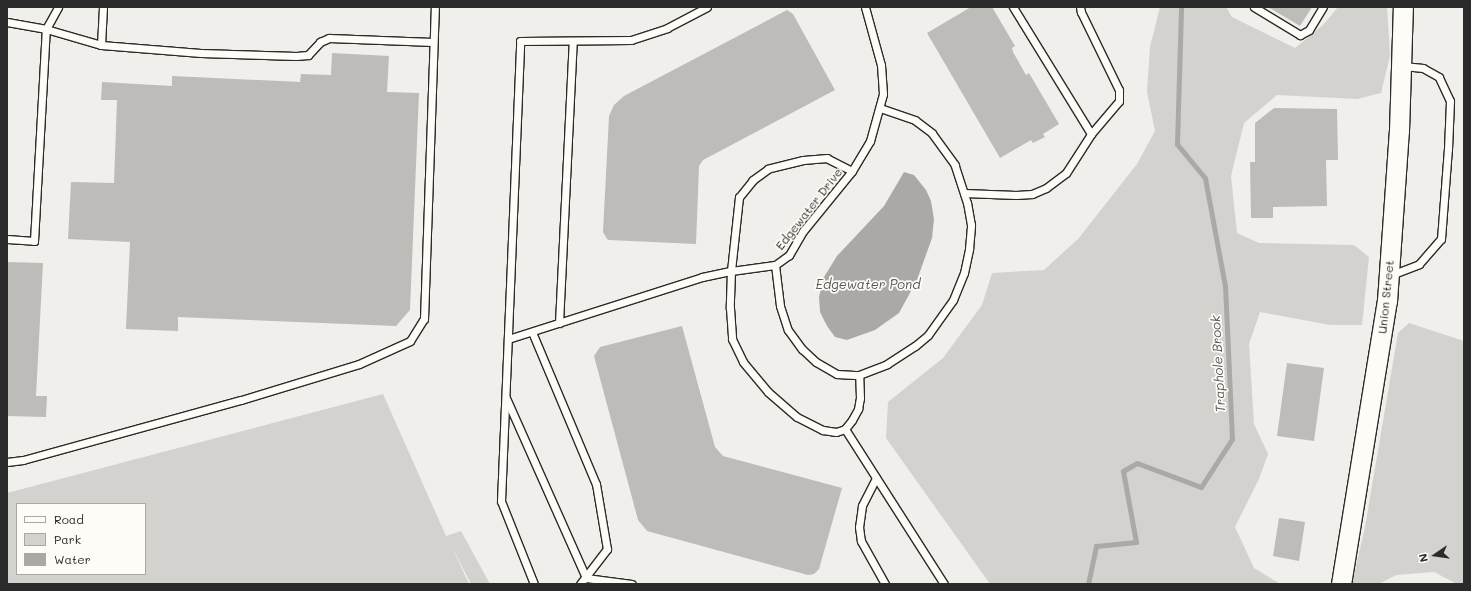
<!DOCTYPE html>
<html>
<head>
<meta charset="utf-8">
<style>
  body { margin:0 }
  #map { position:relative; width:1471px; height:591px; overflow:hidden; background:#f0efeb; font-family:Mali,sans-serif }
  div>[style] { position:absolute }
  .green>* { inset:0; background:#d3d2cf }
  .water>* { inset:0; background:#aaa9a7 }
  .stream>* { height:5px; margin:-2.5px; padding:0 2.5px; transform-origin:2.5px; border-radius:2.5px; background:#aaa9a7 }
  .building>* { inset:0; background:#bdbcb8 }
  .roads { filter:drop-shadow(1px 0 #2b2b2b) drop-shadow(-1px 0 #2b2b2b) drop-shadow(0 1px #2b2b2b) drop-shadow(0 -1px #2b2b2b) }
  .lane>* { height:7px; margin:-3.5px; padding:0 3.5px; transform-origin:3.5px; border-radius:3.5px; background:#fdfcf7 }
  .secondary>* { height:19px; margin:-9.5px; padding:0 9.5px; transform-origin:9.5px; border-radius:9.5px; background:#fdfcf7 }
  span { translate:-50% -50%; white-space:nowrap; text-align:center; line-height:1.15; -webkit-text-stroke:3.5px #fdfcf7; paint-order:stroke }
  .street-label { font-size:12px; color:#2b2b2b }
  .water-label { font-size:13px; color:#575756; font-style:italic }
  .frame { position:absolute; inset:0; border:8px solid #2b2b2b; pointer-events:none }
  .legend { position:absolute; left:16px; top:503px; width:130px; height:72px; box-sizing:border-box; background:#fdfcf7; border:1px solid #a9a8a5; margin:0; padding:5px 7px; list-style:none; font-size:12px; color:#2b2b2b }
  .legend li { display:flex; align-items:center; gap:8px; height:20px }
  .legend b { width:20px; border:1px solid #a9a8a5 }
  .north { position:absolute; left:1415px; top:535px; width:40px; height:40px; -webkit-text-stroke:3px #fdfcf7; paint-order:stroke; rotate:257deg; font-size:11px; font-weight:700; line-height:16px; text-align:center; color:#2b2b2b }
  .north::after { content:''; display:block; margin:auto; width:14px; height:18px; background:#2b2b2b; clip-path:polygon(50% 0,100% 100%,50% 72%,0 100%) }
</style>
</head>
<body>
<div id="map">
  <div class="green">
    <i style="clip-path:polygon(1160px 7px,1226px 7px,1232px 17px,1295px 48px,1323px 25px,1338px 7px,1387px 7px,1390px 56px,1381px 93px,1357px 99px,1277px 95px,1244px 123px,1231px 176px,1237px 233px,1259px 243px,1354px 245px,1369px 257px,1362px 325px,1330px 325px,1260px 312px,1249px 344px,1254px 424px,1268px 454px,1259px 479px,1235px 527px,1254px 568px,1280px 584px,990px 584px,886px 438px,888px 402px,943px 358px,982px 305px,992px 273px,1044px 270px,1078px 239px,1137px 164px,1155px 131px,1147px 92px,1150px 47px)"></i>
    <i style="clip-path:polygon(1409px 323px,1464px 341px,1464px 584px,1457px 584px,1434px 572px,1396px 575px,1379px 584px,1352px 584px,1365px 527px,1398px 333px)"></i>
    <i style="clip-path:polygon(evenodd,383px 394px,446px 536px,461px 531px,490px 584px,471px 584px,451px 545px,469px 584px,7px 584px,7px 493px,383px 394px,17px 504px,145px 504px,145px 574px,17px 574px,17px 504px)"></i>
  </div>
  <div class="water">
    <i style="clip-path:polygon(904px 172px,914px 175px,926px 190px,931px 201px,934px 219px,932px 238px,917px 280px,899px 313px,875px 330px,847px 340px,835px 337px,827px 326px,820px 312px,819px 297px,824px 277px,837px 256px,884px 206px)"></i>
  </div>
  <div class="stream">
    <i style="left:1088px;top:584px;width:39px;rotate:-78deg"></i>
    <i style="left:1096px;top:546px;width:40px;rotate:-5.7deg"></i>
    <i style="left:1136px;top:542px;width:72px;rotate:-100.4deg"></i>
    <i style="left:1123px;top:471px;width:16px;rotate:-30deg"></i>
    <i style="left:1137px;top:463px;width:68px;rotate:20.6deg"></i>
    <i style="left:1201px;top:487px;width:57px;rotate:-57.1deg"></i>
    <i style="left:1232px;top:439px;width:153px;rotate:-92.6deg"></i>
    <i style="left:1225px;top:286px;width:110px;rotate:-100.5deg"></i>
    <i style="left:1205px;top:178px;width:44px;rotate:-129.5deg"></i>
    <i style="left:1177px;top:144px;width:137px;rotate:-88.3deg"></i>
  </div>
  <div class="building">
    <i style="clip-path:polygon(971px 7px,992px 7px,1015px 46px,1012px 48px,1013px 52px,1026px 75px,1029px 73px,1059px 124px,1043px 134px,1045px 137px,1033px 143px,1031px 140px,1000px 158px,927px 33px)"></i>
    <i style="clip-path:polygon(1268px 7px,1312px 7px,1300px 26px)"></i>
    <i style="clip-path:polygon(787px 10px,793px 14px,835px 90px,703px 160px,699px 166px,696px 244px,609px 240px,607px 239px,603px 232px,609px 116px,614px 105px,624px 96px)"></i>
    <i style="clip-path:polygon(332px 53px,389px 56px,387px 92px,419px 93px,410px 310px,396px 326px,178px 317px,178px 331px,126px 329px,130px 242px,68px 239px,71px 182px,114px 183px,117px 100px,101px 100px,102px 82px,172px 86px,172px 76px,300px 82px,301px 74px,331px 75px)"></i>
    <i style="clip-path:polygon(1274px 108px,1337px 109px,1338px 160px,1326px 160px,1327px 206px,1273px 207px,1273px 218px,1251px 218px,1250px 162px,1255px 162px,1255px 123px)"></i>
    <i style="clip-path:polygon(7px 262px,43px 263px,36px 396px,47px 396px,46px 417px,7px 416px)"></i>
    <i style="clip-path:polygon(682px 326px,715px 447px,723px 456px,842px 488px,819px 569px,814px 574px,808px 575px,647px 531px,638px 520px,594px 356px,600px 347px)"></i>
    <i style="clip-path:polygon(1287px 363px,1324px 368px,1314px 441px,1277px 436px)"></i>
    <i style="clip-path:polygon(1279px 518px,1305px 522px,1299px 561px,1273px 556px)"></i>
  </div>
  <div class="roads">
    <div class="lane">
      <i style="left:103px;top:7px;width:38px;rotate:93deg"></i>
      <i style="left:101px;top:45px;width:100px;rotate:4.6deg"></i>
      <i style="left:201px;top:53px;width:95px;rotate:1.8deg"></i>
      <i style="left:296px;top:56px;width:12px;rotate:-5deg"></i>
      <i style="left:308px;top:55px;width:18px;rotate:-47deg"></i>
      <i style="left:320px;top:42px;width:10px;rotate:-24deg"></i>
      <i style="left:329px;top:38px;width:104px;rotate:2.2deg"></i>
      <i style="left:865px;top:7px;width:60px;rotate:74.6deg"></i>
      <i style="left:881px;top:65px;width:29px;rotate:86deg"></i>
      <i style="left:883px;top:94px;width:49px;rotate:105.5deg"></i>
      <i style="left:870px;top:141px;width:35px;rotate:121deg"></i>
      <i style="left:852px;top:171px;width:77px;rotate:129.2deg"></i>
      <i style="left:803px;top:231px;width:28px;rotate:120deg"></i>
      <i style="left:789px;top:255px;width:17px;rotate:144deg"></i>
      <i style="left:775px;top:265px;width:41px;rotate:83deg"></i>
      <i style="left:780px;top:306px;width:25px;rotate:72deg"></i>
      <i style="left:788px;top:330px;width:24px;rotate:54deg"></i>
      <i style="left:802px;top:349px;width:19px;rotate:43deg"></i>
      <i style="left:816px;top:362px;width:24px;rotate:30deg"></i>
      <i style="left:837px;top:374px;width:22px;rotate:3deg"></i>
      <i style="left:859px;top:375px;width:30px;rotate:-21deg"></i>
      <i style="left:887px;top:364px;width:33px;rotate:-33deg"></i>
      <i style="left:915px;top:346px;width:17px;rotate:-40deg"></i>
      <i style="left:928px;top:335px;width:43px;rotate:-54.5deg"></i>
      <i style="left:953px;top:300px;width:29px;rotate:-68deg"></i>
      <i style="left:964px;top:273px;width:25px;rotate:-78deg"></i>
      <i style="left:969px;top:249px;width:24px;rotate:-85deg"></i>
      <i style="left:971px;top:225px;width:22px;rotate:-100deg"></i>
      <i style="left:967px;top:203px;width:40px;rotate:-108deg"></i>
      <i style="left:955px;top:165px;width:39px;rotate:-126deg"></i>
      <i style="left:932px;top:133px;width:21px;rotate:-143deg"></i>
      <i style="left:915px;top:120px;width:37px;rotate:-161deg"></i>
      <i style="left:1013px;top:7px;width:149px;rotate:58.4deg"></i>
      <i style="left:1254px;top:7px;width:54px;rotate:31.3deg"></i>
      <i style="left:1300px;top:35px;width:10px;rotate:-29deg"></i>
      <i style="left:1309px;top:30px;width:27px;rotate:-59deg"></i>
      <i style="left:7px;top:22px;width:40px;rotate:10deg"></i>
      <i style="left:46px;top:29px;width:57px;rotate:16.2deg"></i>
      <i style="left:852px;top:171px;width:28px;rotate:-153deg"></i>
      <i style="left:827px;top:158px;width:24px;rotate:175deg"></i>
      <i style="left:803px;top:160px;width:36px;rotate:166deg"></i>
      <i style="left:768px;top:169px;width:19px;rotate:144deg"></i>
      <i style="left:753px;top:180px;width:22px;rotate:129deg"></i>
      <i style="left:739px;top:197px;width:74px;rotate:96.2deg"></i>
      <i style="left:731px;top:271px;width:37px;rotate:92deg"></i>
      <i style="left:730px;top:308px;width:31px;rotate:86deg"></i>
      <i style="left:732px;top:339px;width:25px;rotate:64deg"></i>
      <i style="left:743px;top:362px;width:39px;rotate:50deg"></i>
      <i style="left:768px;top:392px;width:38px;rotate:41deg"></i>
      <i style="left:797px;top:417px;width:29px;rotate:27deg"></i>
      <i style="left:823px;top:430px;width:13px;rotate:9deg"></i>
      <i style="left:836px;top:432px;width:9px;rotate:-18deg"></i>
      <i style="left:845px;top:429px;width:11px;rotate:-52deg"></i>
      <i style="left:852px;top:420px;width:13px;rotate:-61deg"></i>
      <i style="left:858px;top:409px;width:11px;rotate:-80deg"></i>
      <i style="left:860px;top:398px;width:23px;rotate:-92deg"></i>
      <i style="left:964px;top:193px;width:52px;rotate:2.2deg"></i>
      <i style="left:1016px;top:195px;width:16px;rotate:-4deg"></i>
      <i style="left:1032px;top:194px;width:15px;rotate:-23deg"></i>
      <i style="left:1046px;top:188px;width:25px;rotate:-37deg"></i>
      <i style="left:1066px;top:173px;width:46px;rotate:-57.3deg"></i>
      <i style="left:1091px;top:134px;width:43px;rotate:-49.7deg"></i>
      <i style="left:1119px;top:101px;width:11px;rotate:-90deg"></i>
      <i style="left:1119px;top:90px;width:87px;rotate:-116deg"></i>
      <i style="left:1081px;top:12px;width:5px;rotate:-101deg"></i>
      <i style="left:7px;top:239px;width:27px;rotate:4deg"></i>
      <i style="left:34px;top:241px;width:212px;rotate:-86.8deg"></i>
      <i style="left:46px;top:29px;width:25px;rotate:-61deg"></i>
      <i style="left:1391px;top:275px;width:30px;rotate:-21deg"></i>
      <i style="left:1419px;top:264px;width:33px;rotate:-49deg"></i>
      <i style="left:1441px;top:239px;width:90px;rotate:-85.6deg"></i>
      <i style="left:1448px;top:149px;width:48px;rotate:-87.6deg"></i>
      <i style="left:1450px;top:101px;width:26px;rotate:-115deg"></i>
      <i style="left:1439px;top:77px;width:18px;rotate:-151deg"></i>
      <i style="left:1423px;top:68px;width:20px;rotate:-174deg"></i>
      <i style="left:559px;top:323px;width:282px;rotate:-87.2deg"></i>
      <i style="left:532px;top:332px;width:165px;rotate:67.2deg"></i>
      <i style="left:596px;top:484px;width:66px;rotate:80.4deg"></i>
      <i style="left:607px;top:549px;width:44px;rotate:127.6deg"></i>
      <i style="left:508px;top:339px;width:204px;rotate:-17.7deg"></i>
      <i style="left:702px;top:277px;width:30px;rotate:-12deg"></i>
      <i style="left:731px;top:271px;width:44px;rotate:-7.8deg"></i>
      <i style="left:506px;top:398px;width:197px;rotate:66deg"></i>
      <i style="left:586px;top:578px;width:46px;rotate:7.4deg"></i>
      <i style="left:845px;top:429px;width:184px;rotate:57.4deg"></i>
      <i style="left:7px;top:462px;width:16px;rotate:-7deg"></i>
      <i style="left:23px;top:460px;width:226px;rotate:-15.4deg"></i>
      <i style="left:241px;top:400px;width:123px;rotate:-17deg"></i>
      <i style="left:359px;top:364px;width:56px;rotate:-24.3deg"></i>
      <i style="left:410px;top:341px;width:26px;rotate:-58deg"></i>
      <i style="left:424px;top:319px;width:312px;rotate:-88deg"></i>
      <i style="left:876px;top:478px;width:31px;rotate:117deg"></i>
      <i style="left:862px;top:506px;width:21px;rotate:98deg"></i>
      <i style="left:859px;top:527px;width:14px;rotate:82deg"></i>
      <i style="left:861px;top:541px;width:49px;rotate:60.8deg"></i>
      <i style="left:534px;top:584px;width:89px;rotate:-111.7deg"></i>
      <i style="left:501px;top:501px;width:460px;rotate:-87.6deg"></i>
      <i style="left:520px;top:41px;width:111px;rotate:-0.5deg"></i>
      <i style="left:631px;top:40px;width:38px;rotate:-18deg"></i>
      <i style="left:667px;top:28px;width:45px;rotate:-27.7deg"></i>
    </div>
    <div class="secondary">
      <i style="left:1341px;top:584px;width:287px;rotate:-80.8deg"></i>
      <i style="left:1387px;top:301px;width:170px;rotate:-86deg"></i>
      <i style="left:1399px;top:131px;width:124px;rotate:-88.2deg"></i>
    </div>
  </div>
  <div class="street-label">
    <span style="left:809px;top:209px;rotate:-52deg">Edgewater Drive</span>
    <span style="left:1386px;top:297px;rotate:-84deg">Union Street</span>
  </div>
  <div class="water-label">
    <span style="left:868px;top:284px">Edgewater Pond</span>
    <span style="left:1218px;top:364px;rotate:-93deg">Traphole Brook</span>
  </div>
  <div class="frame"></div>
  <ul class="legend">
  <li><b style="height:5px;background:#fdfcf7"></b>Road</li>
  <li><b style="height:11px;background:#d3d2cf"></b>Park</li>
  <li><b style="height:11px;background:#aaa9a7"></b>Water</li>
  </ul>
  <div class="north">N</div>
</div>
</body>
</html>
